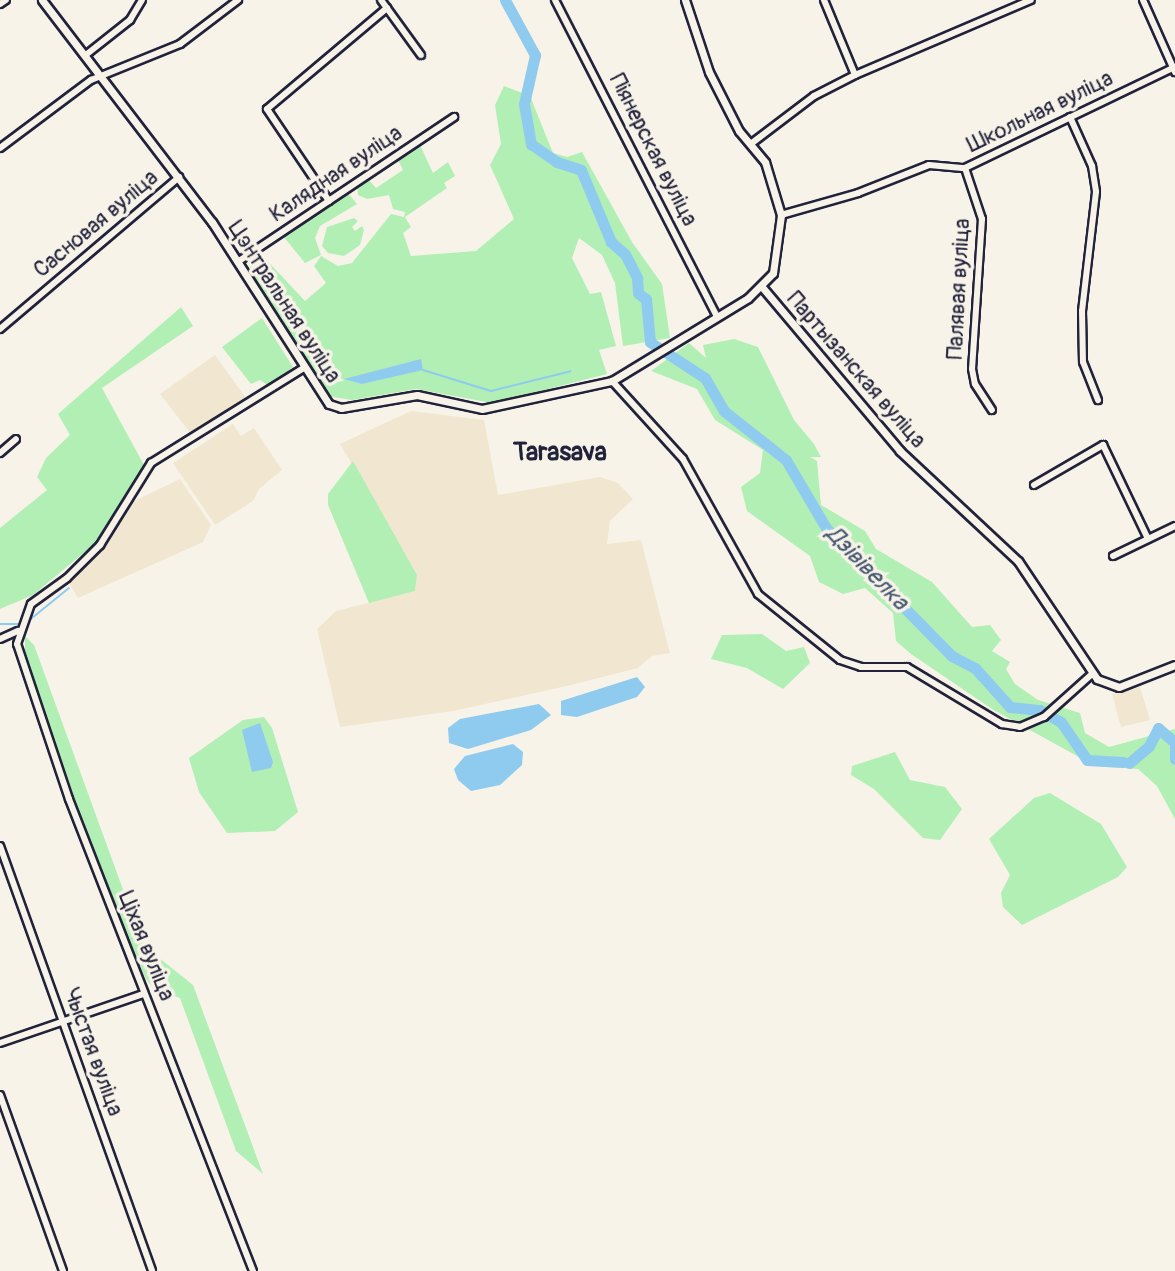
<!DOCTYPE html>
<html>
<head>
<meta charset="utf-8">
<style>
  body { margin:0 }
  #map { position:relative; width:1175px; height:1271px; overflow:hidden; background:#f7f3e8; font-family:Pangolin,sans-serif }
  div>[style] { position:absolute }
  .built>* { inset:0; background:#f1e7d1 }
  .green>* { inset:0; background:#b2efb5 }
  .water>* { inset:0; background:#8fcbef }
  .stream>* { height:2px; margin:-1px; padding:0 1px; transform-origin:1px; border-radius:1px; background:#8fcbef }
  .river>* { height:11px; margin:-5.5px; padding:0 5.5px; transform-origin:5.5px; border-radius:5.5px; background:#8fcbef }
  .roads { filter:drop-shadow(2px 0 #22223b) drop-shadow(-2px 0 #22223b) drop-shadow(0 2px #22223b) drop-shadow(0 -2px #22223b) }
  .minor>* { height:6px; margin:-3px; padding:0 3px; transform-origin:3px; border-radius:3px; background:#f7f3e8 }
  .tertiary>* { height:7px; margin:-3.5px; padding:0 3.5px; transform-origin:3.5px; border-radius:3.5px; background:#f7f3e8 }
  span { translate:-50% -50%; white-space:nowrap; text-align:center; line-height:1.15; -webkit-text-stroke:7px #f7f3e8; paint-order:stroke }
  .street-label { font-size:22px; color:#22223b }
  .water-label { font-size:24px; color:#435571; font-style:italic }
  .quarter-label { font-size:26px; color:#22223b; font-weight:700 }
</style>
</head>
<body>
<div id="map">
  <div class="built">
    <i style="clip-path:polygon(215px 355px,246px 398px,191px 434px,160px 394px)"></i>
    <i style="clip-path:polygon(411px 411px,484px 420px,498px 495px,600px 477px,618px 483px,633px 499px,610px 521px,607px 544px,641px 540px,670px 653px,652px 656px,638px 668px,571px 685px,453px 711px,340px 727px,317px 629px,336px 611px,415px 591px,417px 575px,340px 444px)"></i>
    <i style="clip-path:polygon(233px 424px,241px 436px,254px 428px,282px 470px,259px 489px,253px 501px,215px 525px,173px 463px)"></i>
    <i style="clip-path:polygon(180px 479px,211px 525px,203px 542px,78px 598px,68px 581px,112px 537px,132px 502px)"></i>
    <i style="clip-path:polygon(1140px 687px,1150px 720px,1121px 727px,1112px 694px)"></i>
  </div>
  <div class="green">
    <i style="clip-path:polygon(504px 86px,530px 96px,553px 153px,567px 157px,582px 152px,632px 242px,662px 284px,670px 338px,623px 346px,615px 283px,602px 255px,579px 238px,572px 258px,590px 294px,601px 292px,616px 346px,599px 350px,607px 374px,492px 403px,416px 389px,352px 400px,327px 396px,258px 287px,247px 261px,260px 253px,305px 301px,326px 283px,314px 266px,321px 256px,338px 266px,352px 263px,391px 214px,404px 217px,405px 212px,393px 209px,389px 195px,367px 199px,358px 195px,357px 183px,368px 179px,376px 188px,403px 170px,398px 160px,420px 145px,433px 173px,448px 162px,455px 176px,444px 183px,447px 188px,405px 217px,411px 227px,403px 233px,411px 256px,476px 251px,514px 219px,490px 165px,501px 144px,495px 105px)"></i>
    <i style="clip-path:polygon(347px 192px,357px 204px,320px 226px,315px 238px,321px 255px,305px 263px,283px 236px)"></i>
    <i style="clip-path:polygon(354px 218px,358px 221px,352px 227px,355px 231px,362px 226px,364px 230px,360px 245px,344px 256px,328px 253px,322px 246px,327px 227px)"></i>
    <i style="clip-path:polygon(181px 307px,193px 326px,102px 388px,144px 465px,104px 536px,33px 595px,0 609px,0 528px,47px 490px,37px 477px,46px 458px,70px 435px,58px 414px)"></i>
    <i style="clip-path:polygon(262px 318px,293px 367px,269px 386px,260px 380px,251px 384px,222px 347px)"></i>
    <i style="clip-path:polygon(734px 339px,758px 347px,794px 420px,814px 444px,821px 457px,810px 457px,817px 461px,821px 505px,865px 531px,876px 549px,932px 582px,972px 627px,990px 625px,1001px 640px,992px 651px,1010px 662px,1006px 669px,1015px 684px,1038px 700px,1080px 713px,1085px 733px,1109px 747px,1175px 729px,1175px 819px,1157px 786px,1138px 769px,1095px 766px,992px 709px,911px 654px,896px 641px,893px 613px,865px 588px,843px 594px,819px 582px,810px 556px,747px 511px,741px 487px,760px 473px,763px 450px,715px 420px,697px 389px,651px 371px,689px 343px,706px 358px,703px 345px)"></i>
    <i style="clip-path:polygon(353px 461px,417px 575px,415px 591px,369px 603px,328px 505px,328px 494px)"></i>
    <i style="clip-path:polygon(762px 634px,786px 651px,804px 647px,810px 663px,783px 689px,747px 668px,711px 659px,722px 635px)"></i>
    <i style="clip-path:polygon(25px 636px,34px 645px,137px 928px,148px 949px,193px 985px,263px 1174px,236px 1151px,180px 998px,154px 989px,146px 979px,83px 835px,25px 664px)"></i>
    <i style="clip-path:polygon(264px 717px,272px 728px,298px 812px,275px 831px,227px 833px,199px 792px,189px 758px,243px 720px)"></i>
    <i style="clip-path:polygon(895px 752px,910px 780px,945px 787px,962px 809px,940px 840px,923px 838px,874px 789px,851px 775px,852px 766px)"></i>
    <i style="clip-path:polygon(1050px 793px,1101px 824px,1127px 867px,1118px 877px,1022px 925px,1003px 907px,1001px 893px,1010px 875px,989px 839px,1034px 798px)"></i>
  </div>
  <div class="water">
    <i style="clip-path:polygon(421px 359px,423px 370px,362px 384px,344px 379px)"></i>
    <i style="clip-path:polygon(637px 677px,645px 687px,637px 697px,577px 717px,561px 715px,561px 701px)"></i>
    <i style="clip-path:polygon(539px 704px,551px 715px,531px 730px,468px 749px,449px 743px,448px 728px,460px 719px)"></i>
    <i style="clip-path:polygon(260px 723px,273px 762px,271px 768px,252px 772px,242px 730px)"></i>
    <i style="clip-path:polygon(513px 744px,523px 752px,522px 765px,500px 785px,471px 791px,458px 780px,454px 769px,465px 756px)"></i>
  </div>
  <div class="stream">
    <i style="left:423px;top:370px;width:71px;rotate:17.2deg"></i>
    <i style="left:491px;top:391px;width:82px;rotate:-14deg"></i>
    <i style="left:27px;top:622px;width:54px;rotate:-39deg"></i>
    <i style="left:0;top:624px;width:21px"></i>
  </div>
  <div class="river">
    <i style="left:505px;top:0;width:63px;rotate:61.4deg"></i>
    <i style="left:535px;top:55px;width:50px;rotate:102.7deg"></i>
    <i style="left:524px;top:104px;width:41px;rotate:80.1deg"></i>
    <i style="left:531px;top:144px;width:32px;rotate:35deg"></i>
    <i style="left:557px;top:162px;width:25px;rotate:18deg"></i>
    <i style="left:581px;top:170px;width:78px;rotate:67.4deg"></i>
    <i style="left:611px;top:242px;width:18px;rotate:41deg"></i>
    <i style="left:625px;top:254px;width:27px;rotate:63deg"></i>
    <i style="left:637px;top:278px;width:15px;rotate:86deg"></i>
    <i style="left:638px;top:293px;width:10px;rotate:37deg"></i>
    <i style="left:646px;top:299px;width:43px;rotate:84.7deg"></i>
    <i style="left:650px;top:342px;width:66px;rotate:33.2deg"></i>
    <i style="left:705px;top:378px;width:38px;rotate:60deg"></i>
    <i style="left:724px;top:411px;width:79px;rotate:38.3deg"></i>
    <i style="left:786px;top:460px;width:79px;rotate:59.5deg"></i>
    <i style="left:826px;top:528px;width:180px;rotate:45.5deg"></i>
    <i style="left:952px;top:656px;width:26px;rotate:28deg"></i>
    <i style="left:975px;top:668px;width:52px;rotate:48.1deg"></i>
    <i style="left:1010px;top:707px;width:30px;rotate:6deg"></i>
    <i style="left:1040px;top:710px;width:24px;rotate:30deg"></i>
    <i style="left:1061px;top:722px;width:46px;rotate:55.6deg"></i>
    <i style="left:1087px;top:760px;width:36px;rotate:3deg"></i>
    <i style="left:1175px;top:747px;width:12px;rotate:90deg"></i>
    <i style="left:1129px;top:763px;width:26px;rotate:-40deg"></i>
    <i style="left:1149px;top:746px;width:20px;rotate:-63deg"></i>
    <i style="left:1158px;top:728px;width:23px;rotate:41deg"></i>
  </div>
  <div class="roads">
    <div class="minor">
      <i style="left:381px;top:0;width:68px;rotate:54deg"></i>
      <i style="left:555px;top:0;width:356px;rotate:62.9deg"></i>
      <i style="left:824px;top:0;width:81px;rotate:67.5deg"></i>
      <i style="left:1143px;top:0;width:79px;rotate:66deg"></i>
      <i style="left:0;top:4px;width:7px;rotate:-34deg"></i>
      <i style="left:87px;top:54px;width:55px;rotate:-38.3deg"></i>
      <i style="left:130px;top:20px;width:23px;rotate:-59deg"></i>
      <i style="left:1070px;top:117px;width:54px;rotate:65.8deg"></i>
      <i style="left:1092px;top:166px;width:26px;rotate:81deg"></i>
      <i style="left:1096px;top:192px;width:120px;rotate:96.7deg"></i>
      <i style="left:1082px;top:311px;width:51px;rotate:88.9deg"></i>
      <i style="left:1083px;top:362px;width:41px;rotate:68.5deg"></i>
      <i style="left:752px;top:143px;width:78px;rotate:-37.2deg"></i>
      <i style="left:814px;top:96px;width:46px;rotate:-27.1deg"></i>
      <i style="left:855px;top:75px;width:191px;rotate:-23.1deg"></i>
      <i style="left:0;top:148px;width:114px;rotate:-36.8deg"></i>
      <i style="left:91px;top:80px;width:96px;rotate:-22deg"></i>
      <i style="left:180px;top:44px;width:73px;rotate:-37.2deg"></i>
      <i style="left:965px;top:168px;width:54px;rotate:71.6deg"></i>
      <i style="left:982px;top:219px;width:150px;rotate:93.8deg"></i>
      <i style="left:972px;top:369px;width:15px;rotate:79deg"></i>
      <i style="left:975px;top:384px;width:31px;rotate:57deg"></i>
      <i style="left:329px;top:201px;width:111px;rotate:-124deg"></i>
      <i style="left:267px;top:109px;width:157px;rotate:-40.1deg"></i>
      <i style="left:781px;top:215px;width:80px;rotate:-15.9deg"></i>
      <i style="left:858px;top:193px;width:76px;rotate:-21.5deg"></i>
      <i style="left:929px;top:165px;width:36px;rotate:5deg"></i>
      <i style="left:965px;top:168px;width:233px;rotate:-25.7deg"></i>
      <i style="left:239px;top:261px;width:259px;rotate:-33.8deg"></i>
      <i style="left:0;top:329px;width:235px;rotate:-40.3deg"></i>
      <i style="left:612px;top:381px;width:105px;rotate:47.7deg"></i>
      <i style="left:683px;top:459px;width:154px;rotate:60.9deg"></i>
      <i style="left:758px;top:594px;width:105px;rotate:38.8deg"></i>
      <i style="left:840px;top:660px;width:22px;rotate:18deg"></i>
      <i style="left:861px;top:667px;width:46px"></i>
      <i style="left:907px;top:667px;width:111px;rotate:31deg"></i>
      <i style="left:1002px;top:724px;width:18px;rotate:9deg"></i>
      <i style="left:1020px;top:727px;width:26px;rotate:-23deg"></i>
      <i style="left:1044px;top:717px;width:66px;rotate:-41.9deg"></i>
      <i style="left:0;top:453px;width:21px;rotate:-41deg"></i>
      <i style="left:1034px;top:485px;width:80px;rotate:-30.1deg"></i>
      <i style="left:1103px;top:445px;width:104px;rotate:64.4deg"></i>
      <i style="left:1113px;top:556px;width:69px;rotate:-25.8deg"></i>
      <i style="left:0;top:639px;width:20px;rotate:-24deg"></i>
      <i style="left:0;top:846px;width:451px;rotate:70.3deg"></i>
      <i style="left:0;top:1043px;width:151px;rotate:-18.9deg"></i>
      <i style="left:0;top:1095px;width:187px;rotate:70.3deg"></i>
      <i style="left:253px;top:1271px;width:507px;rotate:-111.3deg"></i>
      <i style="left:69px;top:799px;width:163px;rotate:-108.5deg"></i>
      <i style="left:17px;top:644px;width:42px;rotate:-70.7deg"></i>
      <i style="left:31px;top:604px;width:44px;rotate:-35.8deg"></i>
      <i style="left:67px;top:578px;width:47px;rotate:-45deg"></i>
      <i style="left:100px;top:545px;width:97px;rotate:-58.1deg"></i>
      <i style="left:151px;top:463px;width:181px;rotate:-31.9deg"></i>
    </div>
    <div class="tertiary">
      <i style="left:42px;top:0;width:280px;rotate:52.6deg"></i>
      <i style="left:212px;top:222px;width:216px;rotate:57.3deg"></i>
      <i style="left:329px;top:404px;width:13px;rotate:18deg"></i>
      <i style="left:341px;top:408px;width:77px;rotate:-9.7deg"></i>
      <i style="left:417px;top:395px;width:66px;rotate:12.2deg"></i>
      <i style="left:482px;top:409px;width:133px;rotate:-12.2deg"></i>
      <i style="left:612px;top:381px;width:159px;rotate:-31.4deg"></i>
      <i style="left:748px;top:298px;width:35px;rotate:-45deg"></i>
      <i style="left:773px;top:273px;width:59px;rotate:-82.1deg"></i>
      <i style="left:781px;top:215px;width:55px;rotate:-106.8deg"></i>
      <i style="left:765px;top:162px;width:40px;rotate:-130deg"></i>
      <i style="left:739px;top:131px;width:66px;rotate:-117deg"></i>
      <i style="left:709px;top:72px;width:76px;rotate:-108.4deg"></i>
      <i style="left:762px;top:287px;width:214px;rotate:49.9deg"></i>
      <i style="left:900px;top:451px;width:161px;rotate:43deg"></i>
      <i style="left:1018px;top:561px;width:142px;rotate:56.2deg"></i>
      <i style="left:1097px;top:679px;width:23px;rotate:20deg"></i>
      <i style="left:1119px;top:687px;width:60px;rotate:-21.4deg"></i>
    </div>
  </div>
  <div class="street-label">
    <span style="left:1040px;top:112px;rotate:-26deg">Школьная вуліца</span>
    <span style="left:653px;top:150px;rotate:63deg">Піянерская вуліца</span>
    <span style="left:336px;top:174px;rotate:-34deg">Калядная вуліца</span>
    <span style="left:96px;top:224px;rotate:-40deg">Сасновая вуліца</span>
    <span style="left:959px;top:289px;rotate:-87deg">Палявая вуліца</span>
    <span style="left:284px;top:302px;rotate:57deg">Цэнтральная вуліца</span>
    <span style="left:856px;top:370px;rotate:49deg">Партызанская вуліца</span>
    <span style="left:146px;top:946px;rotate:68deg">Ціхая вуліца</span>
    <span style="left:93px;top:1052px;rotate:70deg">Чыстая вуліца</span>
  </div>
  <div class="water-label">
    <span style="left:867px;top:568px;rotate:46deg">Дзівівелка</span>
  </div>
  <div class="quarter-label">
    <span style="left:560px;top:453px">Tarasava</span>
  </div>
</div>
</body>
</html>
